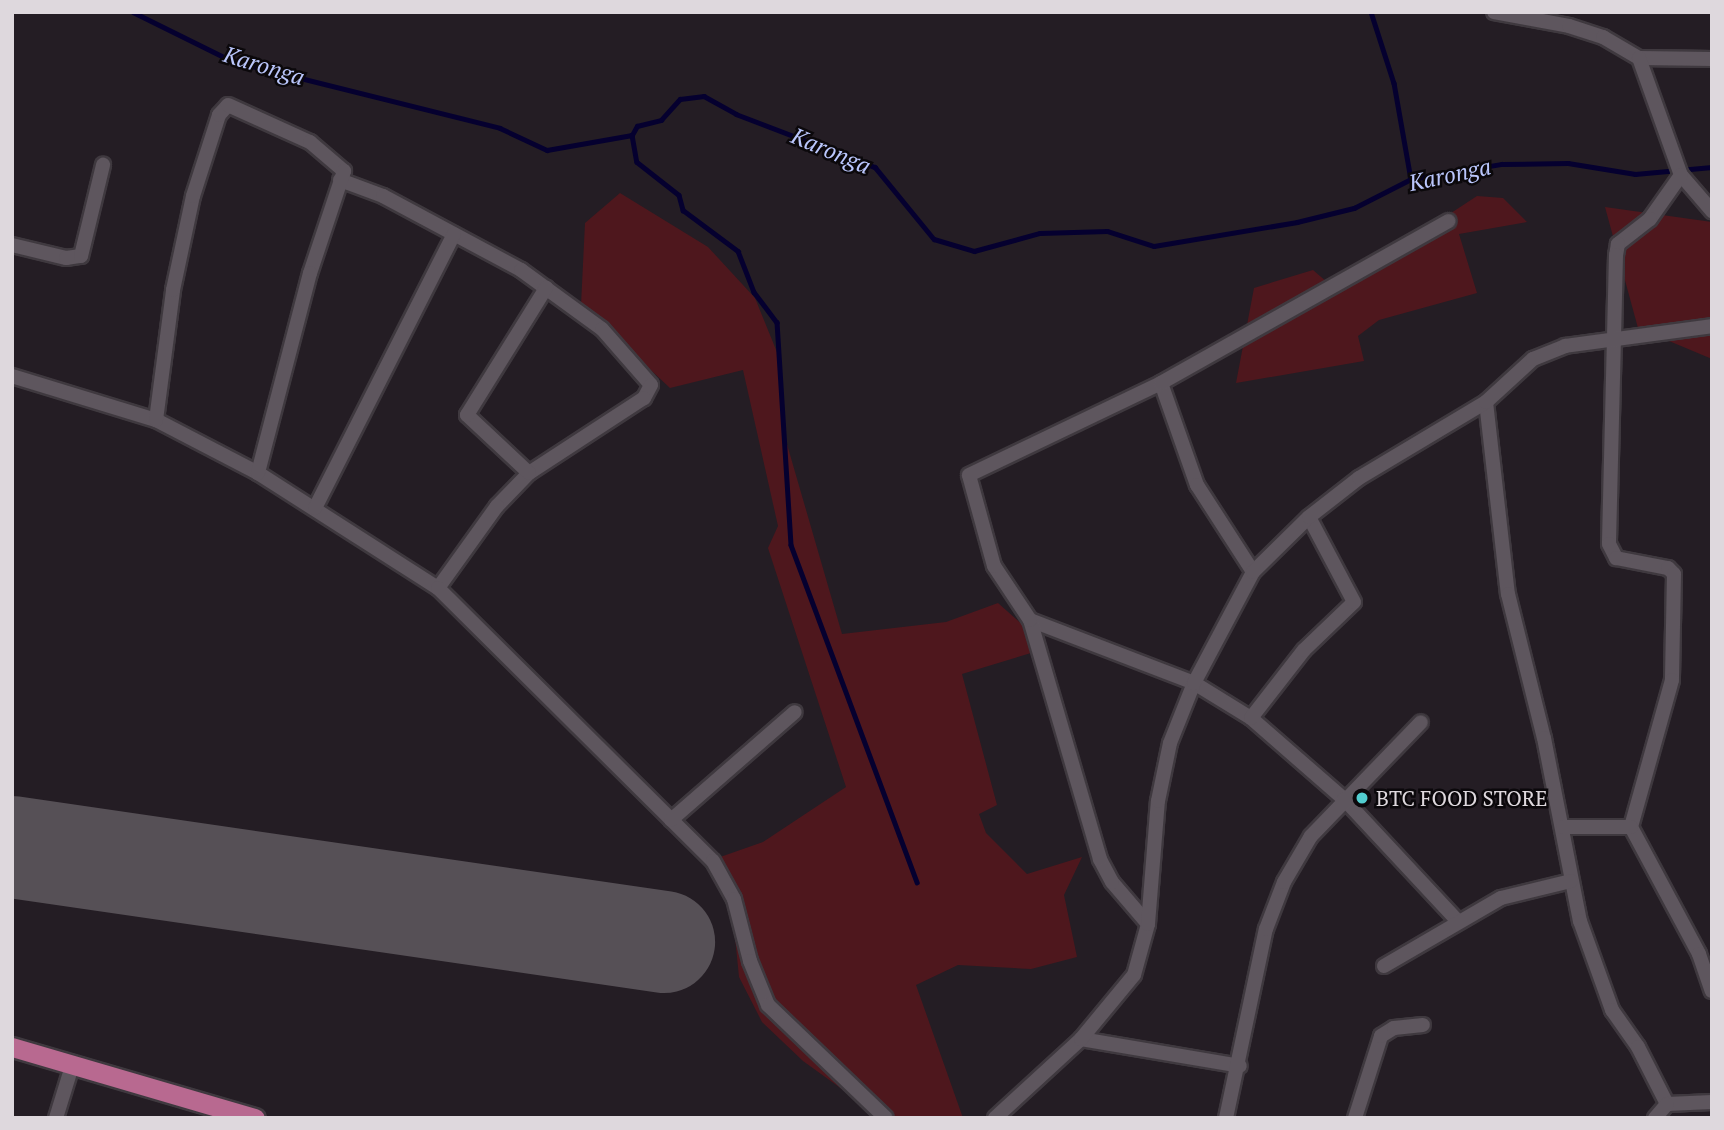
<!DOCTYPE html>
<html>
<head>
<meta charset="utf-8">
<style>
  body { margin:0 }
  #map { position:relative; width:1724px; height:1130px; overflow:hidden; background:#241d24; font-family:"PT Serif",serif }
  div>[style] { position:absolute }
  .green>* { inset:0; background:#4e171d }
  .stream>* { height:4.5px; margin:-2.25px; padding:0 2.25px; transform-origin:2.25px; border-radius:2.25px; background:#05002f }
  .runway>* { height:102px; margin:-51px; padding:0 51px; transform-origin:51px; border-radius:51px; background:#565056 }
  .roads { filter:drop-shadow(2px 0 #3f393f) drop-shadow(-2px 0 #3f393f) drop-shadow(0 2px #3f393f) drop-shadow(0 -2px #3f393f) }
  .minor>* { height:14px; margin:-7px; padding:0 7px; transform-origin:7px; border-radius:7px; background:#5e565e }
  .major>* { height:19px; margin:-9.5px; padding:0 9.5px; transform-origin:9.5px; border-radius:9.5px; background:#b86990 }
  .dots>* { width:19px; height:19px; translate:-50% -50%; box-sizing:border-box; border:4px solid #0b080b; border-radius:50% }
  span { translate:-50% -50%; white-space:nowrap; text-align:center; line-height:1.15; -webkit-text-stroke:5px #0b080b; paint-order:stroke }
  .poi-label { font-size:21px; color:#ded8dd }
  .left { translate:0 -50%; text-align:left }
  .water-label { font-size:23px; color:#bac6fc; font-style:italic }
  .frame { position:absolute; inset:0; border:14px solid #ded8dd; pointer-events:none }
</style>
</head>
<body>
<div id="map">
  <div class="green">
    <i style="clip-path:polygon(620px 193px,708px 247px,755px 298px,781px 362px,782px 427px,842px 634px,946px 622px,998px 603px,1024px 626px,1031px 653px,962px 674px,997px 805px,979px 814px,986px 833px,1027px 874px,1082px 857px,1064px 895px,1077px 957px,1031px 969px,958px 965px,916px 985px,963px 1118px,882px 1118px,803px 1061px,762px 1022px,739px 977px,733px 917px,722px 886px,706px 862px,763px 842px,846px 787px,768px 548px,778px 526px,743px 370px,670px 388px,581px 305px,585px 223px)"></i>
    <i style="clip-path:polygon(1477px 196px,1503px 198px,1527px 222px,1459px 234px,1477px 293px,1379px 320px,1358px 336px,1364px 361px,1236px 383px,1254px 288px,1313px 270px,1335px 289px)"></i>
    <i style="clip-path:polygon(1605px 207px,1712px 222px,1712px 359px,1638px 328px)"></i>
  </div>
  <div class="stream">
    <i style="left:133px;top:12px;width:110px;rotate:26.3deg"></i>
    <i style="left:232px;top:61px;width:276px;rotate:14deg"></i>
    <i style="left:500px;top:128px;width:52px;rotate:25.1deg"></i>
    <i style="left:547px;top:150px;width:86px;rotate:-10deg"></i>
    <i style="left:632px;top:135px;width:10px;rotate:-61deg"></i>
    <i style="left:637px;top:126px;width:25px;rotate:-14deg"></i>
    <i style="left:661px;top:120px;width:28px;rotate:-48deg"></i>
    <i style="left:680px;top:99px;width:24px;rotate:-7deg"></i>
    <i style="left:704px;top:96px;width:37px;rotate:29deg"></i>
    <i style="left:736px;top:114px;width:149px;rotate:20.9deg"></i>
    <i style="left:875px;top:167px;width:93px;rotate:50.7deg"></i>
    <i style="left:934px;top:239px;width:42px;rotate:16.7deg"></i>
    <i style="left:974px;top:251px;width:68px;rotate:-15.3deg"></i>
    <i style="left:1040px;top:233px;width:67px;rotate:-1.7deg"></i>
    <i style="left:1107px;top:231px;width:49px;rotate:17.7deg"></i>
    <i style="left:1154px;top:246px;width:145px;rotate:-9.5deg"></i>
    <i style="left:1297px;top:222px;width:59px;rotate:-13.8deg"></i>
    <i style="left:1354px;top:208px;width:64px;rotate:-27deg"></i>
    <i style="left:1411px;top:179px;width:92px;rotate:-9.4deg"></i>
    <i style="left:1502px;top:164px;width:66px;rotate:-0.9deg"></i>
    <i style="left:1568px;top:163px;width:68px;rotate:9.3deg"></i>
    <i style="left:1635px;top:174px;width:77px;rotate:-5.2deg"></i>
    <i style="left:1371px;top:12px;width:75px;rotate:72.1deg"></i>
    <i style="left:1394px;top:83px;width:97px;rotate:80deg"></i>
    <i style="left:632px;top:135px;width:27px;rotate:80deg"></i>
    <i style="left:637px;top:162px;width:53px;rotate:38.2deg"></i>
    <i style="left:679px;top:195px;width:16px;rotate:75deg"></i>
    <i style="left:683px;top:210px;width:69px;rotate:36.7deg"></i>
    <i style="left:738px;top:251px;width:44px;rotate:68.7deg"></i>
    <i style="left:754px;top:292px;width:38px;rotate:53deg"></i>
    <i style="left:777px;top:322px;width:223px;rotate:86.4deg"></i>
    <i style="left:791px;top:545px;width:360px;rotate:69.5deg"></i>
  </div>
  <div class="runway">
    <i style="left:12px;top:847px;width:659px;rotate:8.29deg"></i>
  </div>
  <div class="roads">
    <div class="minor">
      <i style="left:1494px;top:12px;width:76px;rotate:10.6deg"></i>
      <i style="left:1569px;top:26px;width:36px;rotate:18deg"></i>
      <i style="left:1603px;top:37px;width:42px;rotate:30.3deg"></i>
      <i style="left:1639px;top:58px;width:73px;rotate:0.8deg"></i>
      <i style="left:1639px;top:58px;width:124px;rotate:70.3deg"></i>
      <i style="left:1681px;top:175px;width:48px;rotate:49.3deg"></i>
      <i style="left:1681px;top:175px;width:54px;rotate:125.2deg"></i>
      <i style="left:1650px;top:219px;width:41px;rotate:142deg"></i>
      <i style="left:1618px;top:244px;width:11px;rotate:100deg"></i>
      <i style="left:1616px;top:255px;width:289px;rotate:91.4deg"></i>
      <i style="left:1609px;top:544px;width:16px;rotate:63deg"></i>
      <i style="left:1616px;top:558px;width:53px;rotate:10.9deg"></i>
      <i style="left:1668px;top:568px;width:8px;rotate:45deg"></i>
      <i style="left:1674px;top:574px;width:106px;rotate:91.1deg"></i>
      <i style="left:1672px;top:680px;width:153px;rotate:105.6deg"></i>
      <i style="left:1631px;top:827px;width:144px;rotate:61.8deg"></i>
      <i style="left:1699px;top:954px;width:39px;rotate:71deg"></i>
      <i style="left:340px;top:180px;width:46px;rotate:20.4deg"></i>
      <i style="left:383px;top:196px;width:157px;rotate:28.2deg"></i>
      <i style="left:521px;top:270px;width:100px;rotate:36.1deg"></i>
      <i style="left:602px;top:329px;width:74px;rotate:48.8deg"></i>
      <i style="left:651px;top:385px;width:15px;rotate:118deg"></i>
      <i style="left:644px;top:398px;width:137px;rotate:146.9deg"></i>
      <i style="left:529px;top:473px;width:46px;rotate:134.1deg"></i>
      <i style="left:497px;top:506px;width:101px;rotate:125.7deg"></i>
      <i style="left:12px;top:245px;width:56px;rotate:13.5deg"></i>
      <i style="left:66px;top:258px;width:15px;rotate:-8deg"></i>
      <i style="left:81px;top:256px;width:94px;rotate:-76.4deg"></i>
      <i style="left:12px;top:376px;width:151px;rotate:17deg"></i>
      <i style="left:156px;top:420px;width:115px;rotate:27.5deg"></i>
      <i style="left:258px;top:473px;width:214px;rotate:32.6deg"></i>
      <i style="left:438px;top:588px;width:387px;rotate:44.8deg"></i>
      <i style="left:713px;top:861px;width:43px;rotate:61.1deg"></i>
      <i style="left:734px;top:899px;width:64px;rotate:75.5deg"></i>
      <i style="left:750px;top:961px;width:48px;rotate:67.8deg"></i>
      <i style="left:768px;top:1005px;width:163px;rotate:43.8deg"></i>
      <i style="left:1161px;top:383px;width:108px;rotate:70.6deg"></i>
      <i style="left:1197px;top:485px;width:103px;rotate:57.2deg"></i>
      <i style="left:1486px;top:402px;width:193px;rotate:83.5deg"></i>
      <i style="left:1508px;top:594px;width:148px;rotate:76deg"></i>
      <i style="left:1544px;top:738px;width:187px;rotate:78.9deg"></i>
      <i style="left:1580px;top:921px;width:95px;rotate:70.2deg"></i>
      <i style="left:1612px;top:1010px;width:45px;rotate:54.9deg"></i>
      <i style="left:1638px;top:1047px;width:64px;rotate:63deg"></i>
      <i style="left:1667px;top:1104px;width:45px;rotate:-2.5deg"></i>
      <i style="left:156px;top:420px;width:131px;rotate:-82.5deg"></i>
      <i style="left:173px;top:290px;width:96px;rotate:-78deg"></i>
      <i style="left:193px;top:196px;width:85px;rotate:-72.2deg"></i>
      <i style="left:219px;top:115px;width:13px;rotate:-48deg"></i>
      <i style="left:228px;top:105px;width:90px;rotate:24.3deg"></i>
      <i style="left:310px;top:142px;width:45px;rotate:40.5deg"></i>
      <i style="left:344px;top:171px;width:108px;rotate:108.4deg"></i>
      <i style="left:310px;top:273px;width:207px;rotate:104.6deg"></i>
      <i style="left:529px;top:473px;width:85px;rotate:-136.9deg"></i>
      <i style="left:467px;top:415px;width:150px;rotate:-58.1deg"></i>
      <i style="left:315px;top:508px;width:307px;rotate:-63.1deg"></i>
      <i style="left:1030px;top:620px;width:176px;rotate:21deg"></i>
      <i style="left:1194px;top:683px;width:67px;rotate:31.6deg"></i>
      <i style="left:1251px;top:718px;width:123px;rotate:41.1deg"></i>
      <i style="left:1344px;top:799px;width:166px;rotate:47deg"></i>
      <i style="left:1251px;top:718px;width:86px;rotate:-52.1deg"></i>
      <i style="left:1304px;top:650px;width:69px;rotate:-43.8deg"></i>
      <i style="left:1354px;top:602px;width:96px;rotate:-117.9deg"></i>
      <i style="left:671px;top:820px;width:164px;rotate:-41.1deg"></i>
      <i style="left:1563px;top:827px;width:68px"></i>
      <i style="left:1148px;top:924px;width:55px;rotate:-130.6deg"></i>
      <i style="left:1112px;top:882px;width:26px;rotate:-118deg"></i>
      <i style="left:1100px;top:859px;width:249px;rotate:-106.3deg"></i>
      <i style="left:1030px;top:620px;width:65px;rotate:-123.7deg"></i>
      <i style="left:994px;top:566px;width:94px;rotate:-105.4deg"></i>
      <i style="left:969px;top:475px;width:213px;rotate:-25.6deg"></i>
      <i style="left:1161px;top:383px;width:330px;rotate:-29.4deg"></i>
      <i style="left:1384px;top:966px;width:135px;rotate:-30.2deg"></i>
      <i style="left:1501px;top:898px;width:72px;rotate:-13.7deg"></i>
      <i style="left:1081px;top:1039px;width:161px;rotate:9.6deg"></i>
      <i style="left:56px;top:1118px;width:54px;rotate:-72.9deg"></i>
      <i style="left:995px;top:1118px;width:117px;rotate:-42.6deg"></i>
      <i style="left:1081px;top:1039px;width:83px;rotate:-50.4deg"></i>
      <i style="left:1134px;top:975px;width:53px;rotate:-74.6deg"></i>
      <i style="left:1148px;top:924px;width:123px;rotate:-85.4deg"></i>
      <i style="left:1158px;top:801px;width:59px;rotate:-78.3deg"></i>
      <i style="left:1170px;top:743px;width:65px;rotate:-68.2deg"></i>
      <i style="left:1194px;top:683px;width:126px;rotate:-62deg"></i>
      <i style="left:1253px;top:572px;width:78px;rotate:-44.5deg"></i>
      <i style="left:1309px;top:517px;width:63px;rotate:-38deg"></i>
      <i style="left:1359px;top:478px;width:148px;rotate:-30.9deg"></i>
      <i style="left:1486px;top:402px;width:64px;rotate:-42.5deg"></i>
      <i style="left:1533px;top:359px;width:35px;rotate:-22deg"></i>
      <i style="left:1565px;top:346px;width:148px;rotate:-7.7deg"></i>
      <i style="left:1226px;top:1118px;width:193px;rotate:-78.1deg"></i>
      <i style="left:1266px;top:929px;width:50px;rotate:-69deg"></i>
      <i style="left:1284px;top:882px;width:53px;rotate:-59.6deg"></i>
      <i style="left:1311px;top:836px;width:158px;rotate:-46deg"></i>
      <i style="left:1355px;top:1118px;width:86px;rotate:-72.4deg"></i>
      <i style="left:1381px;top:1036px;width:15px;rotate:-32deg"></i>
      <i style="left:1394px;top:1028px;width:29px;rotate:-6deg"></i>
      <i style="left:1655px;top:1118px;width:18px;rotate:-49deg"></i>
    </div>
    <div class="major">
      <i style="left:12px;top:1047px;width:253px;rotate:16.3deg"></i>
    </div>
  </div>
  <div class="dots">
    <i style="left:1362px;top:798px;background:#52cdcf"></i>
  </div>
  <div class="poi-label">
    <span class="left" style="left:1376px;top:798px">BTC FOOD STORE</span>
  </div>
  <div class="water-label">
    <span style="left:264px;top:66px;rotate:17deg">Karonga</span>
    <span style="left:831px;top:151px;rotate:23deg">Karonga</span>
    <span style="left:1450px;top:175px;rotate:-12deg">Karonga</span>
  </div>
  <div class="frame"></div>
</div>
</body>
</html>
